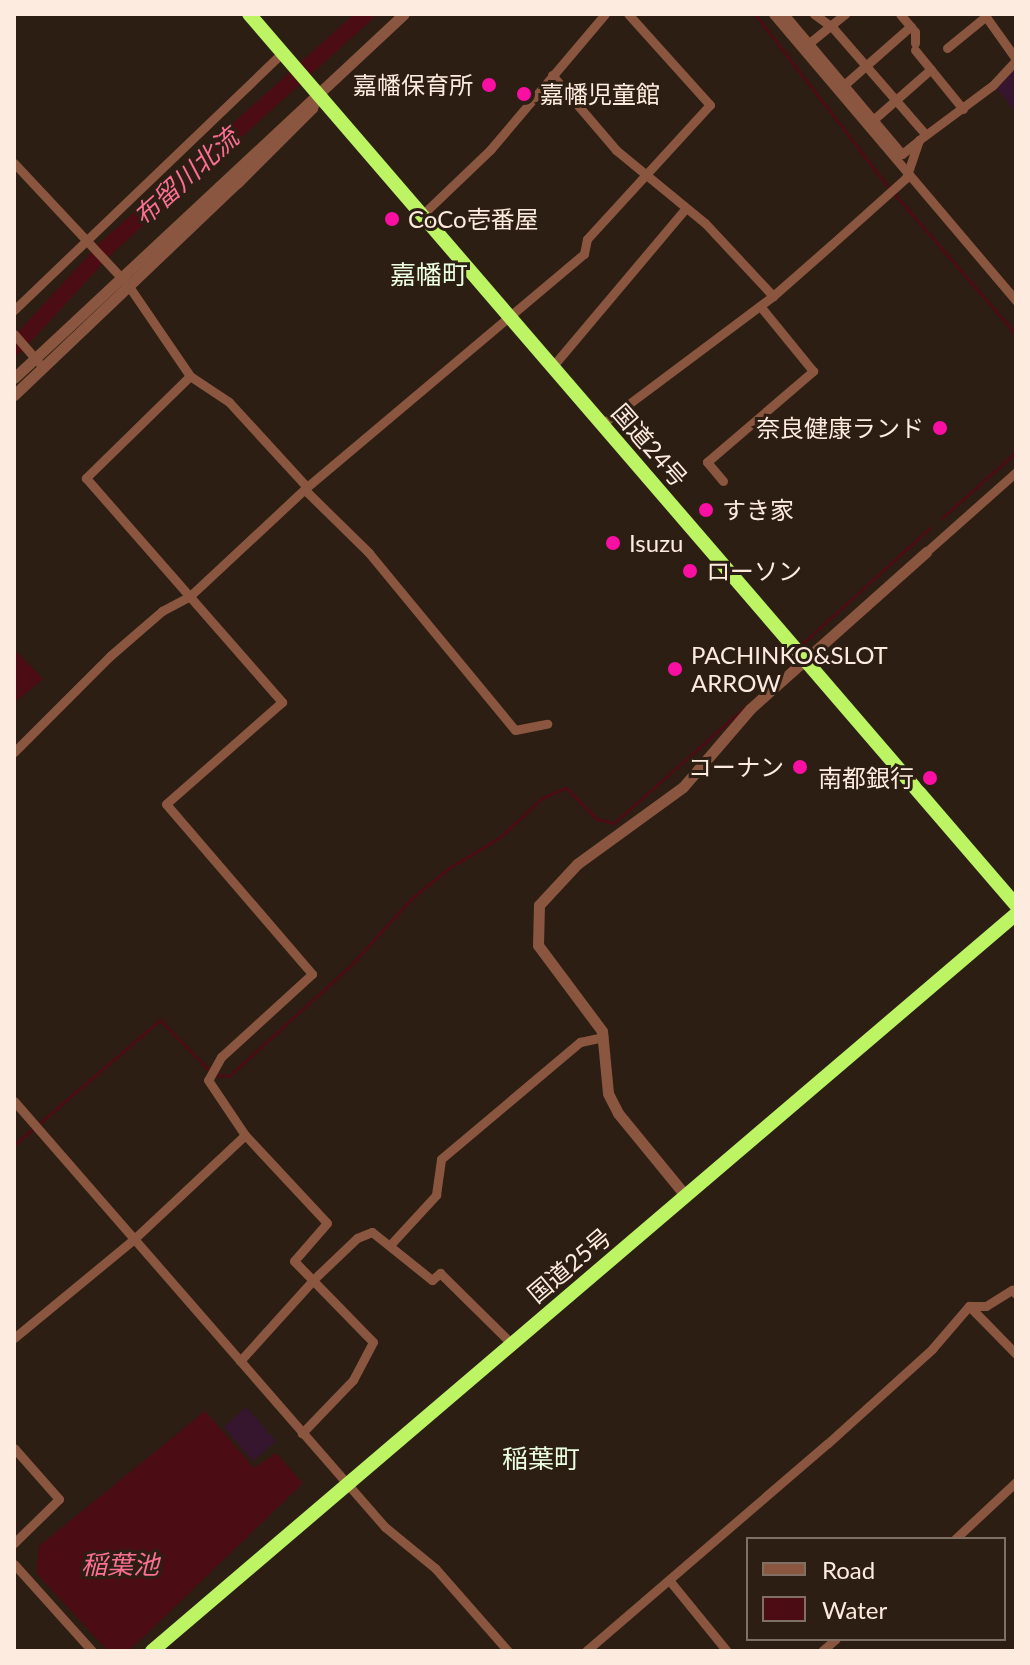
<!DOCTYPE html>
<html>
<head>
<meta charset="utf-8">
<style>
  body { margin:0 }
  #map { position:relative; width:1030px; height:1665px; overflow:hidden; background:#2c1e12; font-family:Lato,"Noto Sans JP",sans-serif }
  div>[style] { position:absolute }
  .green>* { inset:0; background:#36162f }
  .water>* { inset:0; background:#4b0d13 }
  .stream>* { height:3px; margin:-1.5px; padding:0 1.5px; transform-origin:1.5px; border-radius:1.5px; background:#4b0d13 }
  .river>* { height:16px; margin:-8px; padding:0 8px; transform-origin:8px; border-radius:8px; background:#4b0d13 }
  .minor>* { height:9px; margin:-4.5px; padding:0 4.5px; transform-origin:4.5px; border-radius:4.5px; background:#8a563f }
  .tertiary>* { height:11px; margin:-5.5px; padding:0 5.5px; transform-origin:5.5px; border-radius:5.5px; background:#8a563f }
  .trunk>* { height:14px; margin:-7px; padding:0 7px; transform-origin:7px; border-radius:7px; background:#bcf463 }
  .dots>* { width:22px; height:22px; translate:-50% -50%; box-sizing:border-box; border:4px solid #2c1e12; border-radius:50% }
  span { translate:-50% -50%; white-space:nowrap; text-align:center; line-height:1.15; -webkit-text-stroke:6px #2c1e12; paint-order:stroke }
  .poi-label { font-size:24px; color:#feebdf }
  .right { translate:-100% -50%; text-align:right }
  .left { translate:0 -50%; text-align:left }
  .street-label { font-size:24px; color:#feebdf }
  .water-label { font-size:26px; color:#fb6f95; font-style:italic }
  .neighbourhood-label { font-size:26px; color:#ebfee1 }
  .frame { position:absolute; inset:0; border:16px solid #feebdf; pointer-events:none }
  .legend { position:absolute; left:746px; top:1537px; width:260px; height:104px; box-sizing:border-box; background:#2c1e12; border:2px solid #807064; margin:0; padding:10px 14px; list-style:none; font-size:24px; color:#feebdf }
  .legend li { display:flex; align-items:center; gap:16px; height:40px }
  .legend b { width:40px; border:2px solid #807064 }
</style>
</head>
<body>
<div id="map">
  <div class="green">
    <i style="clip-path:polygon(1016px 67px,1016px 112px,996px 88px)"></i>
    <i style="clip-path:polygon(246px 1407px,276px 1441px,253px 1461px,224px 1427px)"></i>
  </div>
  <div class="water">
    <i style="clip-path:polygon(14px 649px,43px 679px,14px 703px)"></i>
    <i style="clip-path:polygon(205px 1411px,254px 1468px,276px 1453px,303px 1483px,129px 1651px,108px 1651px,36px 1573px,39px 1546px)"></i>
  </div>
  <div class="stream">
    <i style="left:755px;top:14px;width:213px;rotate:52.4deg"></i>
    <i style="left:885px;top:183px;width:200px;rotate:49.1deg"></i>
    <i style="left:942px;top:518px;width:99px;rotate:-41.7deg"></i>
    <i style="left:803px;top:643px;width:171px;rotate:-42.2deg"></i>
    <i style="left:789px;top:668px;width:9px;rotate:-58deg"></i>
    <i style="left:215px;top:1075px;width:14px;rotate:4deg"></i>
    <i style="left:229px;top:1076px;width:164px;rotate:-42.3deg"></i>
    <i style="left:350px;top:966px;width:92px;rotate:-47.6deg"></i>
    <i style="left:412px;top:898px;width:48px;rotate:-39deg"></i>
    <i style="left:449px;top:868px;width:58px;rotate:-31deg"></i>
    <i style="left:499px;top:838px;width:59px;rotate:-42.9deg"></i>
    <i style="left:542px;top:798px;width:26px;rotate:-23deg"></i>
    <i style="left:566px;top:788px;width:44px;rotate:45deg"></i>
    <i style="left:597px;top:819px;width:17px;rotate:13deg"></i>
    <i style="left:614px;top:823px;width:175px;rotate:-41.5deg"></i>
    <i style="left:14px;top:1145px;width:192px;rotate:-40.6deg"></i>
    <i style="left:160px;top:1020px;width:70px;rotate:45.6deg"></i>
  </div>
  <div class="river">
    <i style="left:14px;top:348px;width:133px;rotate:-47.4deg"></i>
    <i style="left:104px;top:250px;width:353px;rotate:-42deg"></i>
  </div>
  <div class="minor">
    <i style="left:773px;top:14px;width:376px;rotate:49.7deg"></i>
    <i style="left:784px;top:14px;width:183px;rotate:49.9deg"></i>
    <i style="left:902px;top:154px;width:22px;rotate:-39deg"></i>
    <i style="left:814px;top:14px;width:24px;rotate:36deg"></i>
    <i style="left:833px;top:28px;width:140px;rotate:49deg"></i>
    <i style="left:900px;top:14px;width:23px;rotate:50deg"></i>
    <i style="left:915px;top:32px;width:11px;rotate:90deg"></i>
    <i style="left:984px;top:14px;width:55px;rotate:54.6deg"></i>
    <i style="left:808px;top:44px;width:48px;rotate:-39deg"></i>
    <i style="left:947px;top:48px;width:49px;rotate:-39.2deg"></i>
    <i style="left:915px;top:50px;width:76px;rotate:50.9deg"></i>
    <i style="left:552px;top:75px;width:99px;rotate:49.5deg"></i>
    <i style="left:616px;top:150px;width:115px;rotate:39.4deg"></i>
    <i style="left:705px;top:223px;width:100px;rotate:47deg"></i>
    <i style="left:844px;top:85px;width:89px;rotate:-41.4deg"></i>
    <i style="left:873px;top:120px;width:77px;rotate:-41.3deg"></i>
    <i style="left:14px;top:163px;width:167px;rotate:46.9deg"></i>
    <i style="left:128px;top:285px;width:110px;rotate:55.7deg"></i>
    <i style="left:190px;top:376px;width:47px;rotate:33.7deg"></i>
    <i style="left:229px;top:402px;width:115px;rotate:47.5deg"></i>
    <i style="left:422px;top:215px;width:94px;rotate:-43.7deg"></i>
    <i style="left:490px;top:150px;width:178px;rotate:-49.8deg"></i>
    <i style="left:14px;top:310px;width:373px;rotate:-43.8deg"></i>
    <i style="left:14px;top:334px;width:37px;rotate:49deg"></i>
    <i style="left:552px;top:367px;width:207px;rotate:-49.9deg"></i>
    <i style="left:190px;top:376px;width:146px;rotate:135.6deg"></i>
    <i style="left:86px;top:478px;width:298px;rotate:48.8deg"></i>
    <i style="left:282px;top:702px;width:154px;rotate:138.7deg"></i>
    <i style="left:166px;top:804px;width:224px;rotate:49.3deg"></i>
    <i style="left:312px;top:974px;width:123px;rotate:137.6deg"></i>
    <i style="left:221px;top:1057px;width:26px;rotate:119deg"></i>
    <i style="left:208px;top:1080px;width:66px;rotate:56.1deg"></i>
    <i style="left:245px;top:1135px;width:120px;rotate:47deg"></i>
    <i style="left:327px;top:1223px;width:50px;rotate:131deg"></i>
    <i style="left:294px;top:1261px;width:113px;rotate:45.7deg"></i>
    <i style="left:373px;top:1342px;width:43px;rotate:117.8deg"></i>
    <i style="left:353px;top:1380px;width:74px;rotate:133.9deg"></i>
    <i style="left:602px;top:424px;width:214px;rotate:-36.8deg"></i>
    <i style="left:773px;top:296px;width:77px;rotate:-41.3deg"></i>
    <i style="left:831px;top:245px;width:101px;rotate:-41.8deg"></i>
    <i style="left:906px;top:178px;width:40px;rotate:-71.1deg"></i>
    <i style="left:919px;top:140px;width:92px;rotate:-36.6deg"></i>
    <i style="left:993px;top:85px;width:34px;rotate:-47deg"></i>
    <i style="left:723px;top:481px;width:25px;rotate:-130deg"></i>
    <i style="left:707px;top:462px;width:140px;rotate:-40.6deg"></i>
    <i style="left:813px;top:371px;width:84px;rotate:-129.2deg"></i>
    <i style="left:305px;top:490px;width:90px;rotate:44.5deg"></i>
    <i style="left:369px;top:553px;width:229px;rotate:50.5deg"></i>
    <i style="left:515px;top:730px;width:33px;rotate:-11deg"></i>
    <i style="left:926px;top:552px;width:120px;rotate:-41.6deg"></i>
    <i style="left:14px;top:752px;width:136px;rotate:-45deg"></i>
    <i style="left:110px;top:656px;width:69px;rotate:-40.9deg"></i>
    <i style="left:162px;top:611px;width:32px;rotate:-28deg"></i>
    <i style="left:190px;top:596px;width:160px;rotate:-43deg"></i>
    <i style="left:307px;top:487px;width:362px;rotate:-40.1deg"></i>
    <i style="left:584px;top:254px;width:15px;rotate:-79deg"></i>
    <i style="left:587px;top:239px;width:182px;rotate:-47.5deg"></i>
    <i style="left:710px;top:105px;width:122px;rotate:-132deg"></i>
    <i style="left:14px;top:1101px;width:565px;rotate:48.95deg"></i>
    <i style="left:385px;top:1527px;width:65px;rotate:39.4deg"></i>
    <i style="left:435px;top:1568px;width:111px;rotate:48.7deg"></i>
    <i style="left:391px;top:1244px;width:67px;rotate:-47.4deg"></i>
    <i style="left:436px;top:1195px;width:36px;rotate:-82deg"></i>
    <i style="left:441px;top:1159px;width:182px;rotate:-40.1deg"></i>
    <i style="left:580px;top:1042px;width:24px;rotate:-12deg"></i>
    <i style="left:969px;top:1306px;width:67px;rotate:45.6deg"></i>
    <i style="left:14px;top:1338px;width:156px;rotate:-39.5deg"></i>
    <i style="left:134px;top:1239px;width:152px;rotate:-43.1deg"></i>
    <i style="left:240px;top:1361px;width:110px;rotate:-47.9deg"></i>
    <i style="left:314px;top:1279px;width:59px;rotate:-43.6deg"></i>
    <i style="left:357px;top:1238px;width:16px;rotate:-22deg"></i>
    <i style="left:372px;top:1232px;width:77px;rotate:38.7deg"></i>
    <i style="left:432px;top:1280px;width:11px;rotate:-41deg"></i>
    <i style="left:440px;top:1273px;width:100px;rotate:44.6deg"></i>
    <i style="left:14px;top:1448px;width:68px;rotate:48.6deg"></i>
    <i style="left:59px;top:1499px;width:63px;rotate:135.6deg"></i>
    <i style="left:955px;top:1539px;width:83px;rotate:-43.1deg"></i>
    <i style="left:14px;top:1564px;width:117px;rotate:48.1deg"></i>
    <i style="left:669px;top:1580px;width:92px;rotate:50.8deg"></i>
    <i style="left:586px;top:1651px;width:318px;rotate:-40.7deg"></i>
    <i style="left:827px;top:1444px;width:142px;rotate:-42.1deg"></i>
    <i style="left:932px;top:1349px;width:57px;rotate:-49.3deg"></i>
    <i style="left:969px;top:1306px;width:17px"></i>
    <i style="left:986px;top:1306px;width:31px;rotate:-32deg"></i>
    <i style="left:1012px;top:1290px;width:6px;rotate:45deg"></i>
    <i style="left:822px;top:1651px;width:18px;rotate:-41deg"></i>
  </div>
  <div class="tertiary">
    <i style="left:14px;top:378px;width:533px;rotate:-43.03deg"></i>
    <i style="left:14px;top:395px;width:308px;rotate:-43.6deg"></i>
    <i style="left:237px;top:183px;width:106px;rotate:-45deg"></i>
    <i style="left:312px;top:108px;width:16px;rotate:-68deg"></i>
    <i style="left:685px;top:1195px;width:106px;rotate:-129.3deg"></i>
    <i style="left:618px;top:1113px;width:22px;rotate:-117deg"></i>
    <i style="left:608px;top:1093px;width:62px;rotate:-95.5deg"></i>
    <i style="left:602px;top:1031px;width:107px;rotate:-126.7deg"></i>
    <i style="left:538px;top:945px;width:40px;rotate:-88.6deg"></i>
    <i style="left:539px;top:905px;width:56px;rotate:-47.2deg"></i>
    <i style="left:577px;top:864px;width:131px;rotate:-36deg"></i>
    <i style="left:683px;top:787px;width:103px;rotate:-49.3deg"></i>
    <i style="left:750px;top:709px;width:236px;rotate:-41.7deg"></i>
  </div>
  <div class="trunk">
    <i style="left:249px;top:14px;width:1176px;rotate:49.28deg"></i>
    <i style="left:152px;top:1651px;width:1136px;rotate:-40.46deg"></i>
  </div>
  <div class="dots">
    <i style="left:489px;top:85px;background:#f910a2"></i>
    <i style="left:524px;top:94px;background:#f910a2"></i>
    <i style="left:392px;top:219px;background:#f910a2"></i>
    <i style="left:940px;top:428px;background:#f910a2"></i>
    <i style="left:706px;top:510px;background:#f910a2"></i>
    <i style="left:613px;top:543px;background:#f910a2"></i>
    <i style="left:690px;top:571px;background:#f910a2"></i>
    <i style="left:675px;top:669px;background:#f910a2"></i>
    <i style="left:800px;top:767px;background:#f910a2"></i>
    <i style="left:930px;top:778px;background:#f910a2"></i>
  </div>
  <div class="poi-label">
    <span class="right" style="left:473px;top:85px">嘉幡保育所</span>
    <span class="left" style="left:540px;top:94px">嘉幡児童館</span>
    <span class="left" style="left:408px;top:219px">CoCo壱番屋</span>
    <span class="right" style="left:924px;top:428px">奈良健康ランド</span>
    <span class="left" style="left:722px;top:510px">すき家</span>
    <span class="left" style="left:629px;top:543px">Isuzu</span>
    <span class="left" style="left:706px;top:571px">ローソン</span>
    <span class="left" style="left:691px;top:669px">PACHINKO&amp;SLOT<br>ARROW</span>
    <span class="right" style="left:784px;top:767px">コーナン</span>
    <span class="right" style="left:914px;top:778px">南都銀行</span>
  </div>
  <div class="street-label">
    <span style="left:650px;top:445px;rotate:49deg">国道24号</span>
    <span style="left:569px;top:1265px;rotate:-40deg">国道25号</span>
  </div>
  <div class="water-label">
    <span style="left:186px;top:177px;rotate:-42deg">布留川北流</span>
    <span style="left:120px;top:1565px">稲葉池</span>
  </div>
  <div class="neighbourhood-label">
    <span style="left:429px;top:275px">嘉幡町</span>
    <span style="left:541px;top:1459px">稲葉町</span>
  </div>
  <div class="frame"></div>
  <ul class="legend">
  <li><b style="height:10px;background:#8a563f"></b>Road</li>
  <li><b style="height:22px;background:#4b0d13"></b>Water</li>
  </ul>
</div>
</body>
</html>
